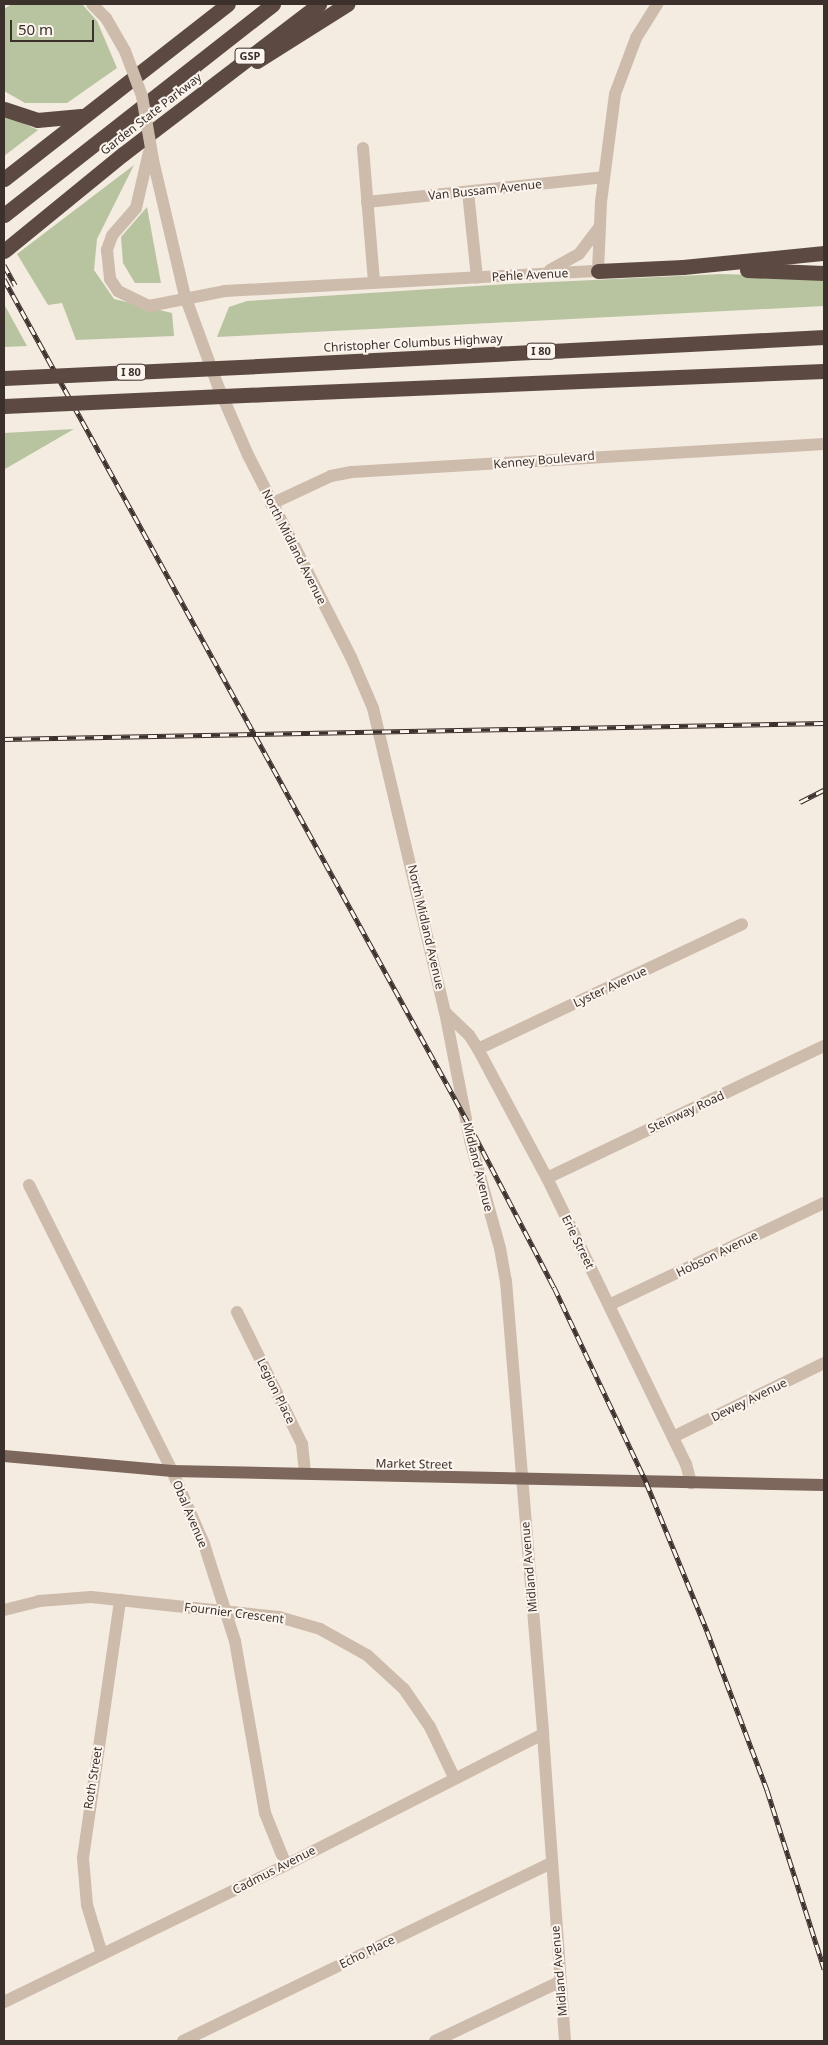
<!DOCTYPE html>
<html>
<head>
<meta charset="utf-8">
<style>
  body { margin:0 }
  #map { position:relative; width:828px; height:2045px; overflow:hidden; background:#f4ebe1; font-family:"Noto Sans",sans-serif }
  div>[style] { position:absolute }
  .green>* { inset:0; background:#b8c4a0 }
  .minor>* { height:12px; margin:-6px; padding:0 6px; transform-origin:6px; border-radius:6px; background:#cdbbac }
  .major>* { height:12px; margin:-6px; padding:0 6px; transform-origin:6px; border-radius:6px; background:#7d675c }
  .highway>* { height:15px; margin:-7.5px; padding:0 7.5px; transform-origin:7.5px; border-radius:7.5px; background:#5c4a42 }
  .rail>* { height:5px; margin-top:-2.5px; transform-origin:0; background:repeating-linear-gradient(90deg,#fbf5ee 0 9px,#3b302b 0 18px); box-sizing:border-box; border-block:1px solid #3b302b }
  .minor-bridge>* { height:12px; margin:-6px; padding:0 6px; transform-origin:6px; border-radius:6px; background:#cdbbac }
  .highway-bridge>* { height:15px; margin:-7.5px; padding:0 7.5px; transform-origin:7.5px; border-radius:7.5px; background:#5c4a42 }
  span { translate:-50% -50%; white-space:nowrap; text-align:center; line-height:1.15; -webkit-text-stroke:4px #fbf5ee; paint-order:stroke }
  .shield-label span { padding:1px 4px; background:#fbf5ee; border:1px solid; border-radius:4px; -webkit-text-stroke-width:0 }
  .shield-label { font-size:11px; color:#3b302b; font-weight:700 }
  .street-label { font-size:12px; color:#3b302b }
  .frame { position:absolute; inset:0; border:5px solid #3b302b; pointer-events:none }
  .scale { position:absolute; left:10px; top:20px; width:84px; height:22px; box-sizing:border-box; border:2px solid #3b302b; border-top:0; padding-left:6px; font-size:15px; line-height:18px; white-space:nowrap; color:#3b302b; -webkit-text-stroke:4px #fbf5ee; paint-order:stroke }
</style>
</head>
<body>
<div id="map">
  <div class="green">
    <i style="clip-path:polygon(12px 4px,82px 4px,97px 21px,117px 68px,67px 103px,25px 103px,4px 91px,4px 9px)"></i>
    <i style="clip-path:polygon(4px 114px,38px 130px,4px 156px)"></i>
    <i style="clip-path:polygon(134px 165px,97px 239px,94px 270px,114px 299px,172px 313px,174px 336px,76px 340px,62px 303px,48px 305px,17px 254px)"></i>
    <i style="clip-path:polygon(147px 207px,161px 283px,135px 283px,123px 263px,121px 237px)"></i>
    <i style="clip-path:polygon(721px 274px,824px 277px,824px 306px,217px 337px,229px 307px,247px 301px,508px 284px)"></i>
    <i style="clip-path:polygon(4px 304px,27px 346px,4px 347px)"></i>
    <i style="clip-path:polygon(74px 429px,5px 469px,4px 470px,4px 433px)"></i>
  </div>
  <div class="minor">
    <i style="left:92px;top:4px;width:20px;rotate:45deg"></i>
    <i style="left:106px;top:18px;width:38px;rotate:60deg"></i>
    <i style="left:363px;top:148px;width:135px;rotate:85.3deg"></i>
    <i style="left:149px;top:152px;width:57px;rotate:103.1deg"></i>
    <i style="left:136px;top:208px;width:37px;rotate:131deg"></i>
    <i style="left:112px;top:236px;width:15px;rotate:110deg"></i>
    <i style="left:107px;top:250px;width:29px;rotate:84deg"></i>
    <i style="left:110px;top:279px;width:14px;rotate:56deg"></i>
    <i style="left:118px;top:291px;width:34px;rotate:26deg"></i>
    <i style="left:149px;top:306px;width:77px;rotate:-11.2deg"></i>
    <i style="left:225px;top:291px;width:374px;rotate:-3.1deg"></i>
    <i style="left:598px;top:271px;width:69px;rotate:-87.5deg"></i>
    <i style="left:601px;top:202px;width:109px;rotate:-82.6deg"></i>
    <i style="left:615px;top:94px;width:60px;rotate:-69.4deg"></i>
    <i style="left:636px;top:38px;width:40px;rotate:-58deg"></i>
    <i style="left:153px;top:160px;width:140px;rotate:76.8deg"></i>
    <i style="left:185px;top:296px;width:96px;rotate:69.9deg"></i>
    <i style="left:218px;top:386px;width:75px;rotate:66.5deg"></i>
    <i style="left:248px;top:455px;width:227px;rotate:63deg"></i>
    <i style="left:351px;top:657px;width:56px;rotate:66.7deg"></i>
    <i style="left:373px;top:708px;width:312px;rotate:76.7deg"></i>
    <i style="left:445px;top:1012px;width:130px;rotate:78.9deg"></i>
    <i style="left:470px;top:1140px;width:112px;rotate:74.5deg"></i>
    <i style="left:500px;top:1248px;width:34px;rotate:80deg"></i>
    <i style="left:506px;top:1281px;width:455px;rotate:85.3deg"></i>
    <i style="left:543px;top:1734px;width:308px;rotate:85.9deg"></i>
    <i style="left:468px;top:192px;width:86px;rotate:84deg"></i>
    <i style="left:367px;top:202px;width:237px;rotate:-6deg"></i>
    <i style="left:550px;top:270px;width:33px;rotate:-29deg"></i>
    <i style="left:579px;top:254px;width:31px;rotate:-53deg"></i>
    <i style="left:271px;top:504px;width:66px;rotate:-25deg"></i>
    <i style="left:331px;top:476px;width:21px;rotate:-11deg"></i>
    <i style="left:352px;top:472px;width:473px;rotate:-3.4deg"></i>
    <i style="left:445px;top:1012px;width:33px;rotate:44deg"></i>
    <i style="left:469px;top:1035px;width:17px;rotate:57deg"></i>
    <i style="left:478px;top:1049px;width:146px;rotate:61.9deg"></i>
    <i style="left:547px;top:1178px;width:318px;rotate:64.1deg"></i>
    <i style="left:686px;top:1464px;width:20px;rotate:75deg"></i>
    <i style="left:478px;top:1049px;width:292px;rotate:-25.3deg"></i>
    <i style="left:547px;top:1178px;width:307px;rotate:-25.5deg"></i>
    <i style="left:29px;top:1185px;width:320px;rotate:63.4deg"></i>
    <i style="left:172px;top:1471px;width:80px;rotate:66.3deg"></i>
    <i style="left:204px;top:1544px;width:102px;rotate:72.3deg"></i>
    <i style="left:235px;top:1641px;width:175px;rotate:80.1deg"></i>
    <i style="left:265px;top:1813px;width:56px;rotate:68deg"></i>
    <i style="left:609px;top:1305px;width:238px;rotate:-25.4deg"></i>
    <i style="left:237px;top:1312px;width:147px;rotate:63.8deg"></i>
    <i style="left:302px;top:1444px;width:29px;rotate:84deg"></i>
    <i style="left:673px;top:1437px;width:168px;rotate:-26.1deg"></i>
    <i style="left:4px;top:1610px;width:36px;rotate:-14deg"></i>
    <i style="left:39px;top:1601px;width:52px;rotate:-4.4deg"></i>
    <i style="left:91px;top:1597px;width:189px;rotate:6.1deg"></i>
    <i style="left:279px;top:1617px;width:43px;rotate:16.3deg"></i>
    <i style="left:320px;top:1629px;width:54px;rotate:29deg"></i>
    <i style="left:367px;top:1655px;width:50px;rotate:42.6deg"></i>
    <i style="left:404px;top:1689px;width:46px;rotate:55.6deg"></i>
    <i style="left:430px;top:1727px;width:55px;rotate:64.4deg"></i>
    <i style="left:102px;top:1954px;width:51px;rotate:-107deg"></i>
    <i style="left:87px;top:1905px;width:47px;rotate:-94.9deg"></i>
    <i style="left:83px;top:1858px;width:261px;rotate:-81.8deg"></i>
    <i style="left:4px;top:2002px;width:314px;rotate:-25.9deg"></i>
    <i style="left:286px;top:1865px;width:288px;rotate:-27deg"></i>
    <i style="left:183px;top:2041px;width:409px;rotate:-25.8deg"></i>
    <i style="left:435px;top:2041px;width:137px;rotate:-25.4deg"></i>
  </div>
  <div class="major">
    <i style="left:4px;top:1456px;width:169px;rotate:5.1deg"></i>
    <i style="left:172px;top:1471px;width:652px;rotate:1.23deg"></i>
  </div>
  <div class="highway">
    <i style="left:257px;top:61px;width:107px;rotate:-32.3deg"></i>
    <i style="left:4px;top:109px;width:35px;rotate:18deg"></i>
    <i style="left:37px;top:120px;width:44px;rotate:-5.2deg"></i>
    <i style="left:4px;top:179px;width:284px;rotate:-38deg"></i>
    <i style="left:4px;top:215px;width:342px;rotate:-38.1deg"></i>
    <i style="left:4px;top:251px;width:154px;rotate:-39.2deg"></i>
    <i style="left:123px;top:154px;width:247px;rotate:-37.4deg"></i>
    <i style="left:747px;top:270px;width:77px;rotate:2.2deg"></i>
    <i style="left:598px;top:271px;width:85px;rotate:-2.7deg"></i>
    <i style="left:683px;top:267px;width:142px;rotate:-5.7deg"></i>
    <i style="left:258px;top:366px;width:567px;rotate:-2.93deg"></i>
    <i style="left:268px;top:394px;width:556px;rotate:-2.37deg"></i>
  </div>
  <div class="rail">
    <i style="left:4px;top:265px;width:23px;rotate:61deg"></i>
    <i style="left:4px;top:279px;width:959px;rotate:61.19deg"></i>
    <i style="left:466px;top:1119px;width:190px;rotate:62.4deg"></i>
    <i style="left:554px;top:1287px;width:216px;rotate:64.7deg"></i>
    <i style="left:646px;top:1482px;width:161px;rotate:67.7deg"></i>
    <i style="left:707px;top:1631px;width:170px;rotate:69.3deg"></i>
    <i style="left:767px;top:1790px;width:188px;rotate:72.3deg"></i>
    <i style="left:4px;top:739px;width:820px;rotate:-1.12deg"></i>
    <i style="left:800px;top:802px;width:27px;rotate:-27deg"></i>
  </div>
  <div class="minor-bridge">
    <i style="left:125px;top:51px;width:48px;rotate:69.3deg"></i>
    <i style="left:142px;top:96px;width:65px;rotate:80.2deg"></i>
  </div>
  <div class="highway-bridge">
    <i style="left:4px;top:378px;width:254px;rotate:-2.7deg"></i>
    <i style="left:4px;top:406px;width:264px;rotate:-2.6deg"></i>
  </div>
  <div class="shield-label">
    <span style="left:250px;top:56px">GSP</span>
    <span style="left:541px;top:351px">I 80</span>
    <span style="left:131px;top:372px">I 80</span>
  </div>
  <div class="street-label">
    <span style="left:151px;top:114px;rotate:-38deg">Garden State Parkway</span>
    <span style="left:485px;top:190px;rotate:-6deg">Van Bussam Avenue</span>
    <span style="left:530px;top:275px;rotate:-3deg">Pehle Avenue</span>
    <span style="left:413px;top:343px;rotate:-3deg">Christopher Columbus Highway</span>
    <span style="left:544px;top:460px;rotate:-5deg">Kenney Boulevard</span>
    <span style="left:294px;top:547px;rotate:63deg">North Midland Avenue</span>
    <span style="left:426px;top:927px;rotate:77deg">North Midland Avenue</span>
    <span style="left:610px;top:987px;rotate:-25deg">Lyster Avenue</span>
    <span style="left:686px;top:1112px;rotate:-25deg">Steinway Road</span>
    <span style="left:478px;top:1167px;rotate:76deg">Midland Avenue</span>
    <span style="left:578px;top:1242px;rotate:64deg">Erie Street</span>
    <span style="left:717px;top:1254px;rotate:-26deg">Hobson Avenue</span>
    <span style="left:276px;top:1391px;rotate:64deg">Legion Place</span>
    <span style="left:749px;top:1400px;rotate:-26deg">Dewey Avenue</span>
    <span style="left:414px;top:1464px;rotate:1deg">Market Street</span>
    <span style="left:190px;top:1514px;rotate:67deg">Obal Avenue</span>
    <span style="left:529px;top:1567px;rotate:-95deg">Midland Avenue</span>
    <span style="left:234px;top:1613px;rotate:7deg">Fournier Crescent</span>
    <span style="left:93px;top:1778px;rotate:-81deg">Roth Street</span>
    <span style="left:274px;top:1870px;rotate:-27deg">Cadmus Avenue</span>
    <span style="left:367px;top:1952px;rotate:-26deg">Echo Place</span>
    <span style="left:559px;top:1971px;rotate:-95deg">Midland Avenue</span>
  </div>
  <div class="frame"></div>
  <div class="scale">50 m</div>
</div>
</body>
</html>
